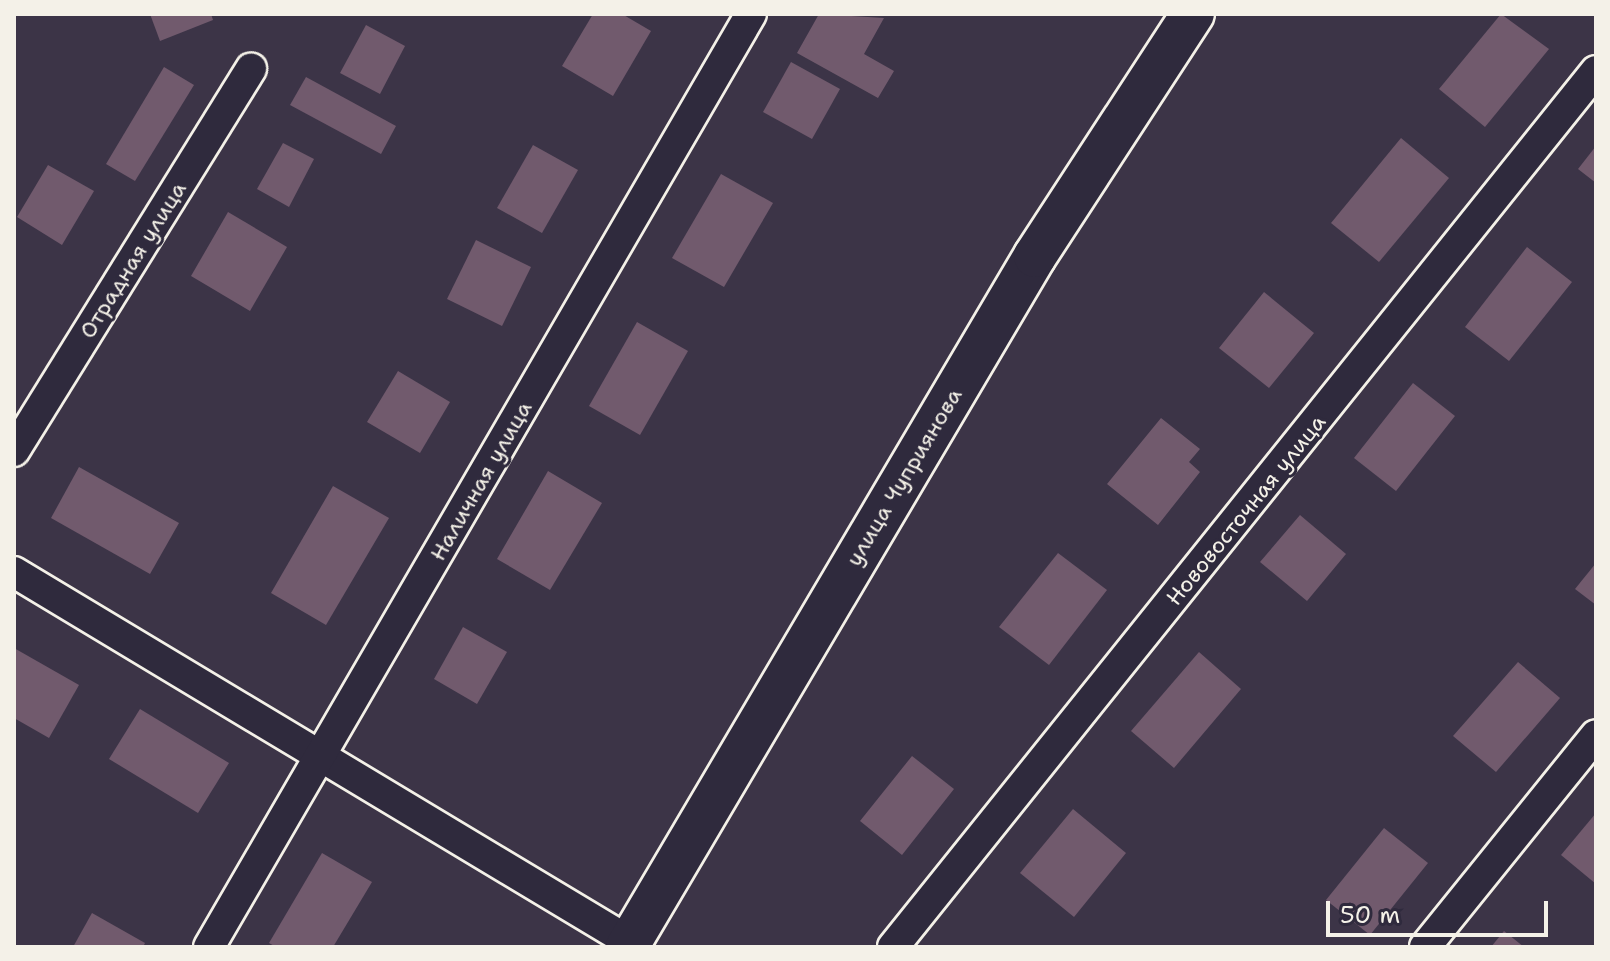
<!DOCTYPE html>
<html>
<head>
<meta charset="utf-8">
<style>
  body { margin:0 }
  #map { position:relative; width:1610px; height:961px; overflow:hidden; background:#3c3447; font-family:"Shantell Sans",sans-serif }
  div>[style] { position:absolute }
  .building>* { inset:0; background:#715a6d }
  .roads { filter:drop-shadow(2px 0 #f4f1e8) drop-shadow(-2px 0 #f4f1e8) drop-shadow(0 2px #f4f1e8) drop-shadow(0 -2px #f4f1e8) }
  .street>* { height:30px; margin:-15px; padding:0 15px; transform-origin:15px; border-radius:15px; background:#2f2a3d }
  .secondary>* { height:42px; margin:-21px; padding:0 21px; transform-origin:21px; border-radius:21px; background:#2f2a3d }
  span { translate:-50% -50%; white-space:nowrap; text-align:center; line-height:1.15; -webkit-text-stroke:6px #2f2a3d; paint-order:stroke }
  .street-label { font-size:22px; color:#f4f1e8 }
  .frame { position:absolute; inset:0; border:16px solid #f4f1e8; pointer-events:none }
  .scale { position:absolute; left:1326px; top:901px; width:222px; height:36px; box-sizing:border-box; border:4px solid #f4f1e8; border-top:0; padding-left:10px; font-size:24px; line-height:28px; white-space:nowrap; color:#f4f1e8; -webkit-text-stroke:6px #2f2a3d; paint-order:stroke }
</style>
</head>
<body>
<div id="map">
  <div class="building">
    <i style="clip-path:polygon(150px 14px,211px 14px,213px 20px,160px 41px)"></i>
    <i style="clip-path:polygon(593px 14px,622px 14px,651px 31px,613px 96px,562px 66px)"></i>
    <i style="clip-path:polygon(819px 14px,884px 18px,864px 54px,894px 71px,878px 98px,797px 53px)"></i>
    <i style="clip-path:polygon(1501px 14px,1549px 49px,1485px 127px,1439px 89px)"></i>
    <i style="clip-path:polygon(366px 25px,405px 46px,380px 94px,340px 73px)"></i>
    <i style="clip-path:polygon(791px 62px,840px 89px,812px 139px,763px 112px)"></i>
    <i style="clip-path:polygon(164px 67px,194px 85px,135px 181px,106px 164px)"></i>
    <i style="clip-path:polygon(306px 77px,396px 126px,381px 154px,290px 105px)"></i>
    <i style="clip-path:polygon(1401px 138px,1449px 178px,1379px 262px,1331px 223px)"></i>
    <i style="clip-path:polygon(283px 143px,314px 159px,289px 207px,257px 189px)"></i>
    <i style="clip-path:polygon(533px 145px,578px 170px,542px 233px,497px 208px)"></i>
    <i style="clip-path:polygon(1596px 146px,1596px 183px,1578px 169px)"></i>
    <i style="clip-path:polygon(48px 165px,94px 191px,62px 245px,17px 217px)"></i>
    <i style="clip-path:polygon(721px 174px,773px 203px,724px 287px,672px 258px)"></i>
    <i style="clip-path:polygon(228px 212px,287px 247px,250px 311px,191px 276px)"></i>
    <i style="clip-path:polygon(476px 240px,531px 267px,502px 326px,447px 299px)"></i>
    <i style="clip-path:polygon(1527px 247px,1572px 282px,1509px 361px,1465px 327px)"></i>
    <i style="clip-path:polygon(1264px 292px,1314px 333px,1269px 388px,1219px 348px)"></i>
    <i style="clip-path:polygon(637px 322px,688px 351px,640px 435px,589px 406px)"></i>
    <i style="clip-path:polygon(398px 371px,450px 402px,420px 453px,367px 422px)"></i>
    <i style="clip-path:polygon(1413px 383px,1455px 416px,1396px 491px,1354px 458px)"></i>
    <i style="clip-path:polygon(1161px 418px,1200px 449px,1189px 462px,1200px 472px,1158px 525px,1107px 484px)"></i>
    <i style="clip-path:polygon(79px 467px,179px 523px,150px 574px,51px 518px)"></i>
    <i style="clip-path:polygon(548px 471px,602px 503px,550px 590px,497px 559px)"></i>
    <i style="clip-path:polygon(333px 486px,389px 518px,326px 625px,271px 593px)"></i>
    <i style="clip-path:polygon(1300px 515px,1346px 554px,1307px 601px,1260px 562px)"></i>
    <i style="clip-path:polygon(1058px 553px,1107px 590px,1049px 665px,999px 627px)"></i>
    <i style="clip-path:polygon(1596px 563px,1596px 605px,1575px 589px)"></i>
    <i style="clip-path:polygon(463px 627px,507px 652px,477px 704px,434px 679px)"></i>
    <i style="clip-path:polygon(14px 648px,79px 685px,49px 738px,14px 718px)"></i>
    <i style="clip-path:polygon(1199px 652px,1241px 689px,1174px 768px,1131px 731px)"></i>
    <i style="clip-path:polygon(1518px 662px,1560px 698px,1496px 772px,1453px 736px)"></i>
    <i style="clip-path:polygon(140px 709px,229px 763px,198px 813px,109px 759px)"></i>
    <i style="clip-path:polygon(912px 756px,954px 789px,902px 855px,860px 821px)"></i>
    <i style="clip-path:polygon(1073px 809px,1126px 853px,1074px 917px,1020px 873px)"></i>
    <i style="clip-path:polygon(1596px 813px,1596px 884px,1561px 855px)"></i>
    <i style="clip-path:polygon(1384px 828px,1428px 863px,1370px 935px,1326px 900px)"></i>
    <i style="clip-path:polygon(322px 853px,372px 882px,333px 947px,276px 947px,269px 943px)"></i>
    <i style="clip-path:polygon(92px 913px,145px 943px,143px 947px,73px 947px)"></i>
    <i style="clip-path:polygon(1504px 931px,1524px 947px,1491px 947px)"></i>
  </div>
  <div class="roads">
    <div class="street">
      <i style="left:14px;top:451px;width:450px;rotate:-58.2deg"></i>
      <i style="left:14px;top:572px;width:719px;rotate:30.99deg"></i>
      <i style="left:209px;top:947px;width:1079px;rotate:-59.85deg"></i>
      <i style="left:893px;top:947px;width:1123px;rotate:-51.25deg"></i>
      <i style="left:1425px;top:947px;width:272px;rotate:-51.1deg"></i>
    </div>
    <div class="secondary">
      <i style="left:627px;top:947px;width:802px;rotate:-59.44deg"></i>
      <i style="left:1035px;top:256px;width:289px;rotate:-56.9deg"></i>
    </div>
  </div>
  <div class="street-label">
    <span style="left:133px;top:260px;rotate:-58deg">Отрадная улица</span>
    <span style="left:904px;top:477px;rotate:-59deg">улица Чуприянова</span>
    <span style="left:481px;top:481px;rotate:-60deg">Наличная улица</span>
    <span style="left:1246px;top:510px;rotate:-51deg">Нововосточная улица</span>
  </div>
  <div class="frame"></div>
  <div class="scale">50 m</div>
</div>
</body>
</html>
